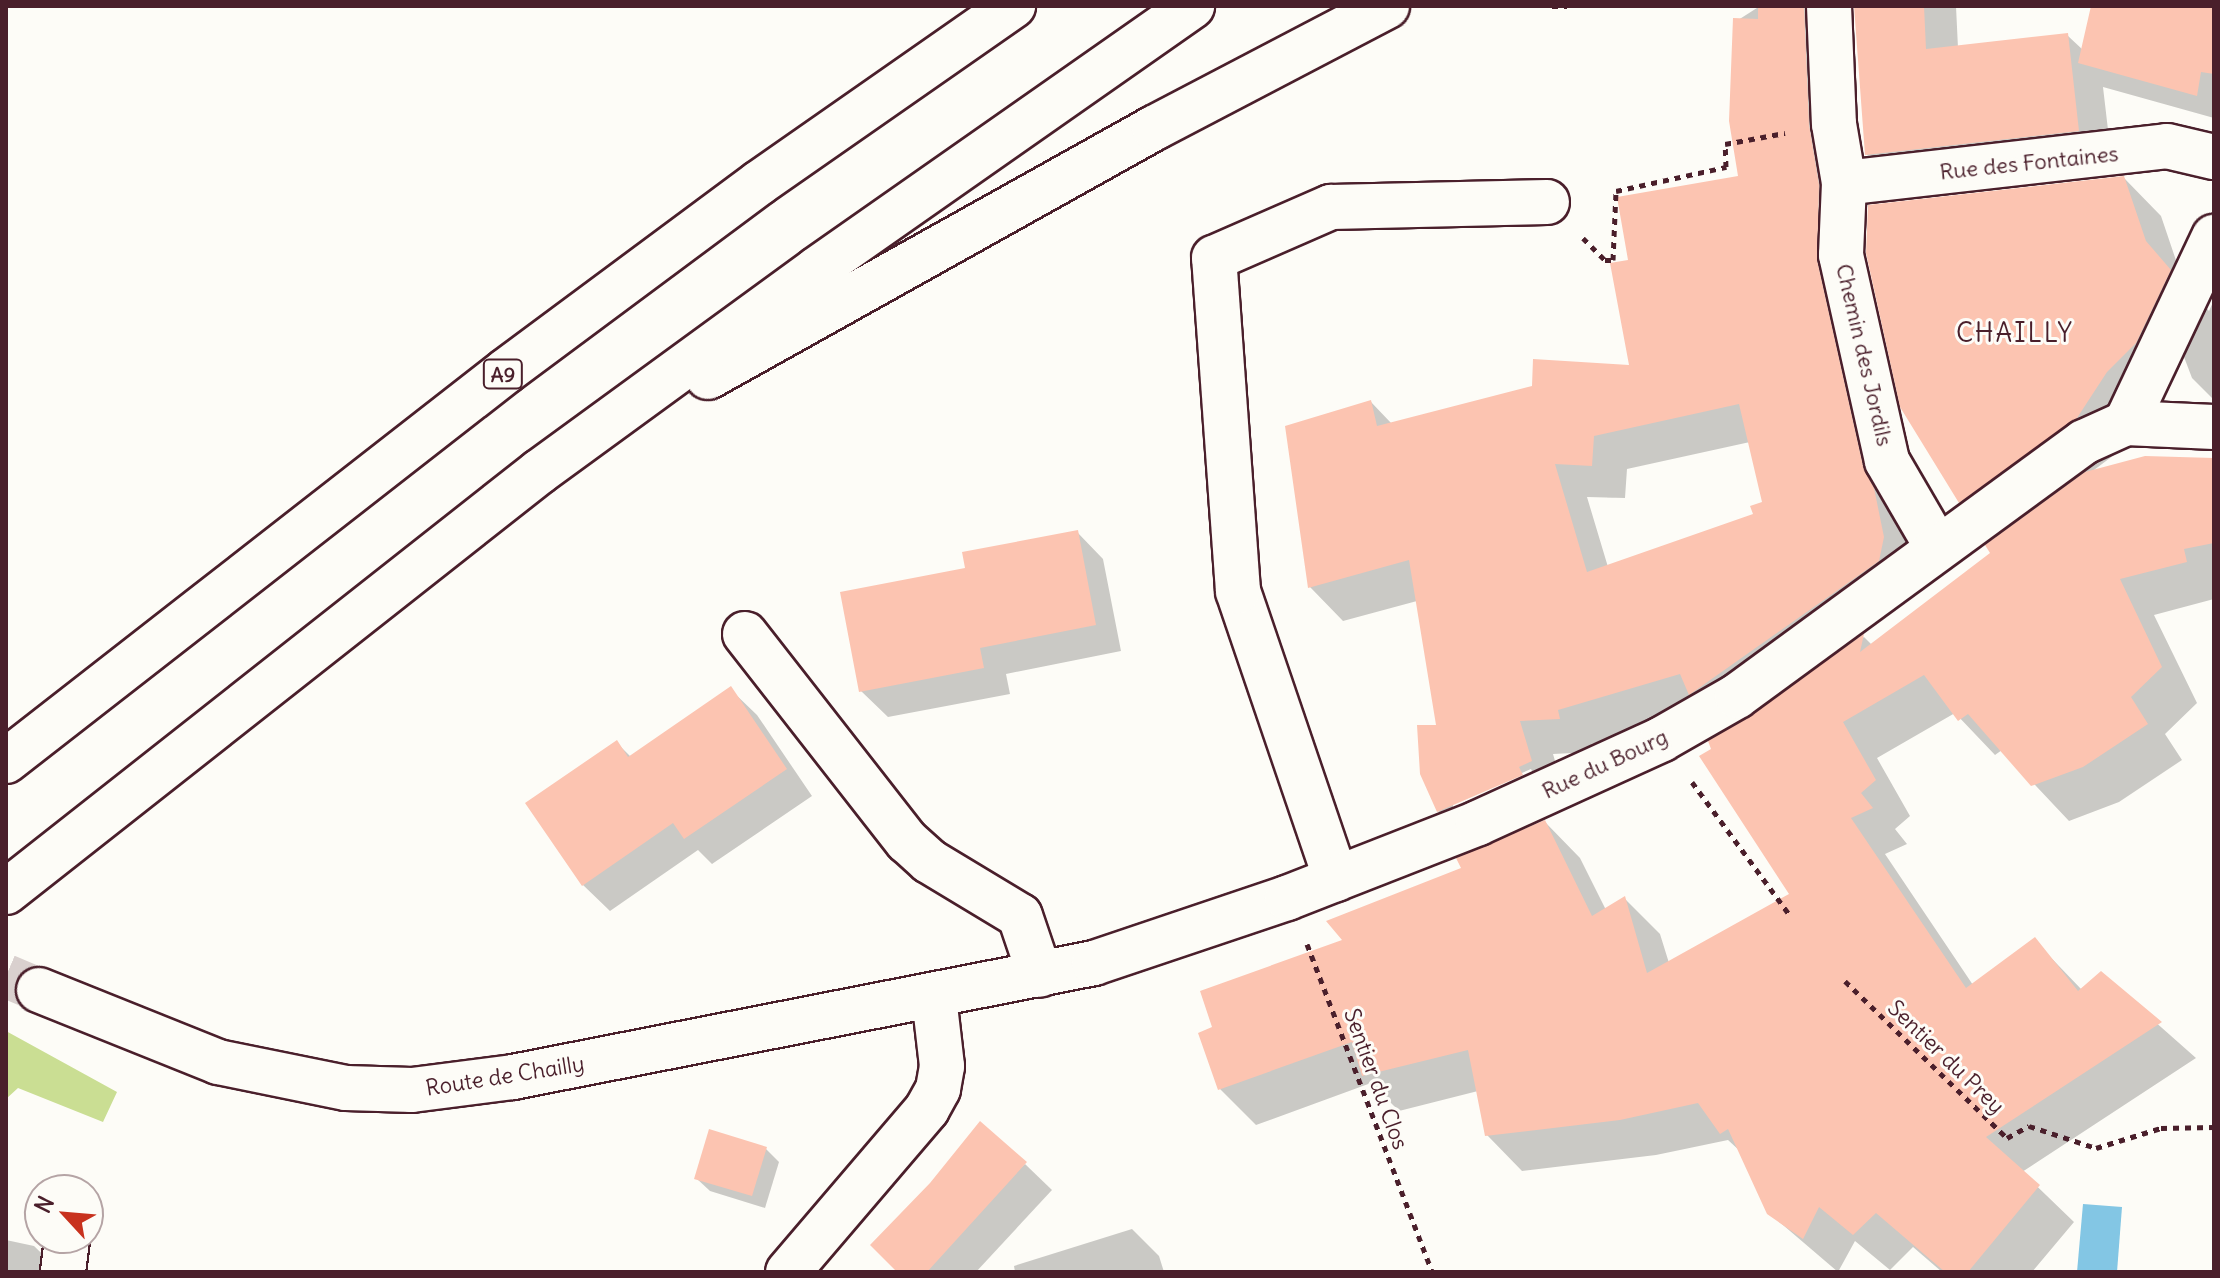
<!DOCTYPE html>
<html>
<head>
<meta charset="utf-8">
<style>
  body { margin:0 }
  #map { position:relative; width:2220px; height:1278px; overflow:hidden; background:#fdfcf7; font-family:Delius,sans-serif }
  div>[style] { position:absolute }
  .green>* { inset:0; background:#cade93 }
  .water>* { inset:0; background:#83c6e4 }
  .shadow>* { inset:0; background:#0003 }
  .building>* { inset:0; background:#fcc4b1 }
  .minor-tunnel>* { height:44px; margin-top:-22px; transform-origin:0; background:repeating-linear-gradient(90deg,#d9d0ce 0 44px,transparent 0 66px) }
  .path>* { height:5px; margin-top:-2.5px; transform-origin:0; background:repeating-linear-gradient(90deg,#4a1f2b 0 6px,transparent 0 12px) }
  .roads { filter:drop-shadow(2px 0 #4a1f2b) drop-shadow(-2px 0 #4a1f2b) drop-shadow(0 2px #4a1f2b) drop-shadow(0 -2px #4a1f2b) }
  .minor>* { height:44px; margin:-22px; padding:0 22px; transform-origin:22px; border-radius:22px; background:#fdfcf7 }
  .highway>* { height:44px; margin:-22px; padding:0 22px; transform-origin:22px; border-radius:22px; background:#fdfcf7 }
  span { translate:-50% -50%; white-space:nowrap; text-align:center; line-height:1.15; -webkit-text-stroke:6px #fdfcf7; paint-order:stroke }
  .shield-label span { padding:2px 6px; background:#fdfcf7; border:2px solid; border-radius:6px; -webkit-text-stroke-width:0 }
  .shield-label { font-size:20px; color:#4a1f2b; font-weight:700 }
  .street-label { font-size:22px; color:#4a1f2b }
  .quarter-label { font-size:26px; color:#4a1f2b; letter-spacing:2px }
  .frame { position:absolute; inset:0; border:8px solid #4a1f2b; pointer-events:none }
  .north { position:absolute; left:24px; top:1174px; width:80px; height:80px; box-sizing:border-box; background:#fdfcf7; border:2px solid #b5a4a5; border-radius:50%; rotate:296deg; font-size:22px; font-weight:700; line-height:32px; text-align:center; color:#4a1f2b }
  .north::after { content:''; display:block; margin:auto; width:28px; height:36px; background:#c8321e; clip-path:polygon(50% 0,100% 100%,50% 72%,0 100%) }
</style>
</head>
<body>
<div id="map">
  <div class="green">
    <i style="clip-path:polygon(6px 1031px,117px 1092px,103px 1122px,18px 1088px,6px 1099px)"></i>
  </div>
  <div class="water">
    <i style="clip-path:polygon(2083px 1204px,2122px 1207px,2117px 1272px,2077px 1272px)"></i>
  </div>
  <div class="shadow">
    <i style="clip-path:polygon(evenodd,1760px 6px,1826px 6px,1842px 160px,1917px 572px,1707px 709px,1591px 744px,1593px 752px,1553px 754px,1565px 795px,1472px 845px,1438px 811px,1438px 726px,1417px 601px,1343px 621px,1310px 587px,1371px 402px,1392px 424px,1631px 367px,1630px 262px,1740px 178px,1735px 22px,1760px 6px,1750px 442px,1765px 503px,1756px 516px,1608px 567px,1587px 497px,1625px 498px,1627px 469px,1750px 442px,1760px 6px,1531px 769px,1533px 773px,1453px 808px,1453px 803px,1531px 769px)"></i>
    <i style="clip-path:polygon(1856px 6px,1956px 6px,1958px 48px,2067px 35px,2083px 50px,2093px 6px,2214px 6px,2214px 118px,2103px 87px,2112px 164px,1901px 189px,1867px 155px)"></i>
    <i style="clip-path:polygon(2124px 178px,2161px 216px,2183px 281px,2209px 311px,2214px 300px,2214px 400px,2192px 378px,2184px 357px,2173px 381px,2144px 409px,2114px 455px,2090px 473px,2214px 460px,2214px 599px,2154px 615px,2197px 703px,2165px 734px,2182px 760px,2119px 802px,2069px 821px,2002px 750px,1995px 755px,1955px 713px,1877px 758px,1910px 816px,1895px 829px,1907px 844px,1885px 854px,1973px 985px,2034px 940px,2082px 990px,2101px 974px,2196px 1058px,2022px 1172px,2074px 1222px,2032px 1272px,1942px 1272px,1913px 1247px,1890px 1270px,1855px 1241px,1838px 1272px,1769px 1213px,1741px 1152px,1728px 1140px,1656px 1155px,1522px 1171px,1487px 1135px,1478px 1091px,1399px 1111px,1371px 1083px,1256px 1125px,1220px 1089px,1215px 1028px,1346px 941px,1545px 822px,1580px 858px,1606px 910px,1625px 899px,1660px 934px,1669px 963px,1792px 895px,1711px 742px,1864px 637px,1872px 645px,1992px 553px,1998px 539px,1961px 501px)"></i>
    <i style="clip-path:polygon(1077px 532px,1103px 559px,1121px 651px,1006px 674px,1010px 694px,888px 717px,861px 691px,967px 569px)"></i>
    <i style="clip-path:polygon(730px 689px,757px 715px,812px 796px,712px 864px,698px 850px,610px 911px,583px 885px,617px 743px,631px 757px)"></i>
    <i style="clip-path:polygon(765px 1148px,779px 1162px,765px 1208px,710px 1191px,696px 1178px)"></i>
    <i style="clip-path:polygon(1025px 1164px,1052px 1190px,976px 1272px,899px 1272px)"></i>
    <i style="clip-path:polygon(1132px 1229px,1159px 1256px,1164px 1272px,1015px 1272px,1014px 1266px)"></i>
    <i style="clip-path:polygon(6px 1240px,34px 1246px,61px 1272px,6px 1272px)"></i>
  </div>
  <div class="building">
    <i style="clip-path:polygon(evenodd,1758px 6px,1804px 6px,1809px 125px,1819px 185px,1817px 260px,1863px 466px,1874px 488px,1884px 537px,1879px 561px,1689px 695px,1680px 674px,1558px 710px,1560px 719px,1520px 721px,1532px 761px,1519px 767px,1523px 775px,1437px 812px,1420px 774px,1417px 725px,1436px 725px,1409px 560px,1308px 588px,1285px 426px,1371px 400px,1377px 426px,1532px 386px,1533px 359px,1629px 365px,1610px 263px,1628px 260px,1617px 197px,1738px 176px,1729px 121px,1733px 18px,1758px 19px,1758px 6px,1739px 404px,1762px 502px,1750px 506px,1753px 514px,1587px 572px,1555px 464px,1592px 466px,1594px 436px,1739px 404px)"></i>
    <i style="clip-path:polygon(1854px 6px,1924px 6px,1926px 49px,2068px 33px,2079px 131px,1865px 155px)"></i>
    <i style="clip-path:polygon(2091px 6px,2214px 6px,2214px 74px,2201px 72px,2197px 96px,2078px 63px)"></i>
    <i style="clip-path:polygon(2124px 176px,2146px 241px,2171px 270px,2136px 343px,2107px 372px,2077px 418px,1959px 503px,1900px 407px,1866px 253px,1868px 205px)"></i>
    <i style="clip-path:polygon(2145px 456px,2214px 458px,2214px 543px,2184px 549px,2187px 562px,2120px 579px,2162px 667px,2131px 697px,2148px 724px,2083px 767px,2031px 786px,1968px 714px,1958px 721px,1924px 675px,1843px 722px,1876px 780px,1861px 793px,1873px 808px,1851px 818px,1966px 988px,2035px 937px,2078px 991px,2101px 971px,2162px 1022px,1986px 1137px,2040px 1185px,1968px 1272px,1945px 1272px,1876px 1213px,1853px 1235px,1819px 1207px,1803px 1239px,1767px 1214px,1728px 1129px,1720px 1134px,1698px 1103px,1620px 1120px,1485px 1136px,1468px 1050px,1362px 1076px,1352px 1042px,1218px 1090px,1198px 1033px,1212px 1027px,1200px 991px,1342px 940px,1326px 921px,1461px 868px,1456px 858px,1545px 820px,1592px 916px,1625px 896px,1647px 973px,1789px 894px,1699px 756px,1711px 749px,1708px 741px,1864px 634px,1860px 652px,1990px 553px,1985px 545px,2085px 472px)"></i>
    <i style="clip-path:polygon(1078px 530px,1096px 625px,980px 648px,984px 668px,859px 692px,840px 592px,965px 568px,962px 552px)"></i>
    <i style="clip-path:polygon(731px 686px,787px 769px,684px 839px,673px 823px,582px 886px,525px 803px,617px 740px,628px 757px)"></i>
    <i style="clip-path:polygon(980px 1121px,1027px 1162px,927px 1272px,897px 1272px,870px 1245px,930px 1183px)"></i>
    <i style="clip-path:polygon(709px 1129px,767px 1147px,752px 1196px,694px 1179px)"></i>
  </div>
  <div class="minor-tunnel">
    <i style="left:6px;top:976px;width:36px;rotate:23deg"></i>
  </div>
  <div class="path">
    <i style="left:1552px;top:6px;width:15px"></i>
    <i style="left:1583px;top:238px;width:31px;rotate:45deg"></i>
    <i style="left:1605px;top:260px;width:8px"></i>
    <i style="left:1613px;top:260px;width:69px;rotate:-87.5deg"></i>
    <i style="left:1616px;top:191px;width:113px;rotate:-12.3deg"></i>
    <i style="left:1726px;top:167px;width:23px;rotate:-92deg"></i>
    <i style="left:1725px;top:144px;width:61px;rotate:-10.4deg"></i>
    <i style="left:1692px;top:782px;width:164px;rotate:53.7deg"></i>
    <i style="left:1307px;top:944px;width:351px;rotate:69.1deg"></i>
    <i style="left:1845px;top:981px;width:226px;rotate:44.1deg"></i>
    <i style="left:2007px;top:1138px;width:25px;rotate:-29deg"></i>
    <i style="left:2029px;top:1126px;width:71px;rotate:18.2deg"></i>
    <i style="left:2096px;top:1148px;width:68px;rotate:-17.1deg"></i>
    <i style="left:2161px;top:1128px;width:53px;rotate:-1.1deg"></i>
  </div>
  <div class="roads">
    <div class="minor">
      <i style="left:1829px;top:6px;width:118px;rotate:87.6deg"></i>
      <i style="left:1834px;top:124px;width:60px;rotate:80.4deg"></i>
      <i style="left:1844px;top:183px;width:72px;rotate:92.4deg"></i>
      <i style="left:1841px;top:255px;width:211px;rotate:77.4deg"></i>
      <i style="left:1887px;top:461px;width:99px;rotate:59.8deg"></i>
      <i style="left:1844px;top:183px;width:325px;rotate:-6.5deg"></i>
      <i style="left:2167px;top:146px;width:48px;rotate:13.2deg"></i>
      <i style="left:2126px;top:423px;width:206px;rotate:-64.7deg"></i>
      <i style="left:745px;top:634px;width:263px;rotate:52deg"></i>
      <i style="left:907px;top:841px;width:30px;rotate:42deg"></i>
      <i style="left:929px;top:861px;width:106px;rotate:31.1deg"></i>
      <i style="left:1020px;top:916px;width:62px;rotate:71.3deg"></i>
      <i style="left:1336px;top:879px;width:304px;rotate:-108.8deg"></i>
      <i style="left:1238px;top:591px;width:334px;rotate:-94.1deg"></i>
      <i style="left:1214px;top:258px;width:128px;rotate:-23.6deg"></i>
      <i style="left:1331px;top:207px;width:216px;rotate:-1.3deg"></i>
      <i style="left:39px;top:990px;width:193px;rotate:21.9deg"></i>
      <i style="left:218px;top:1062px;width:131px;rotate:11.5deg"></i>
      <i style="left:346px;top:1088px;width:66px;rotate:1.7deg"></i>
      <i style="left:412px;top:1090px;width:102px;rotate:-7.3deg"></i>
      <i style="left:513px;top:1077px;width:592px;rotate:-11.1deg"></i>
      <i style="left:1094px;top:963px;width:204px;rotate:-18.6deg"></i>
      <i style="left:1287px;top:898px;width:205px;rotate:-21.4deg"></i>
      <i style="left:1478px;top:823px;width:202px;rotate:-24.5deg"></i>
      <i style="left:1662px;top:739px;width:86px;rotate:-29.8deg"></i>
      <i style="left:1737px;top:696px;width:430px;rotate:-36.2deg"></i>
      <i style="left:2084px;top:442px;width:46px;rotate:-24.3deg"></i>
      <i style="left:2126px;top:423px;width:88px;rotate:2.6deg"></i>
      <i style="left:63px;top:1272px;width:32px;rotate:-83deg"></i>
      <i style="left:788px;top:1272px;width:214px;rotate:-49.5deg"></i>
      <i style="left:927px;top:1109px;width:23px;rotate:-61deg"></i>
      <i style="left:938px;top:1089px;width:23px;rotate:-80deg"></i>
      <i style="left:942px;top:1066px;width:69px;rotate:-96.6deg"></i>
    </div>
    <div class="highway">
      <i style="left:708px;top:377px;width:511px;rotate:-29.17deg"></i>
      <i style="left:1154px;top:128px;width:263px;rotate:-27.6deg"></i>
      <i style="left:6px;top:761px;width:634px;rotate:-37.95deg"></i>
      <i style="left:506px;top:371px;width:315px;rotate:-36.6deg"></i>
      <i style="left:759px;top:183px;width:310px;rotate:-34.9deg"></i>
      <i style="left:6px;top:892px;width:679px;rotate:-38.24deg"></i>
      <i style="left:539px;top:472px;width:344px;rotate:-36.1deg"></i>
      <i style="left:817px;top:269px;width:458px;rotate:-35deg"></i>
    </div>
  </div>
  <div class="shield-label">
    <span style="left:503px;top:374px">A9</span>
  </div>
  <div class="street-label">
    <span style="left:2029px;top:163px;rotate:-6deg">Rue des Fontaines</span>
    <span style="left:1864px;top:355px;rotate:77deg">Chemin des Jordils</span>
    <span style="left:1605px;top:764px;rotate:-25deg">Rue du Bourg</span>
    <span style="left:1946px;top:1057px;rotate:44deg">Sentier du Prey</span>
    <span style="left:505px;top:1076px;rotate:-9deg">Route de Chailly</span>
    <span style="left:1376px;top:1079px;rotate:70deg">Sentier du Clos</span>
  </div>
  <div class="quarter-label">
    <span style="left:2015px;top:333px">CHAILLY</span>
  </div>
  <div class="frame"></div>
  <div class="north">N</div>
</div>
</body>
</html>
